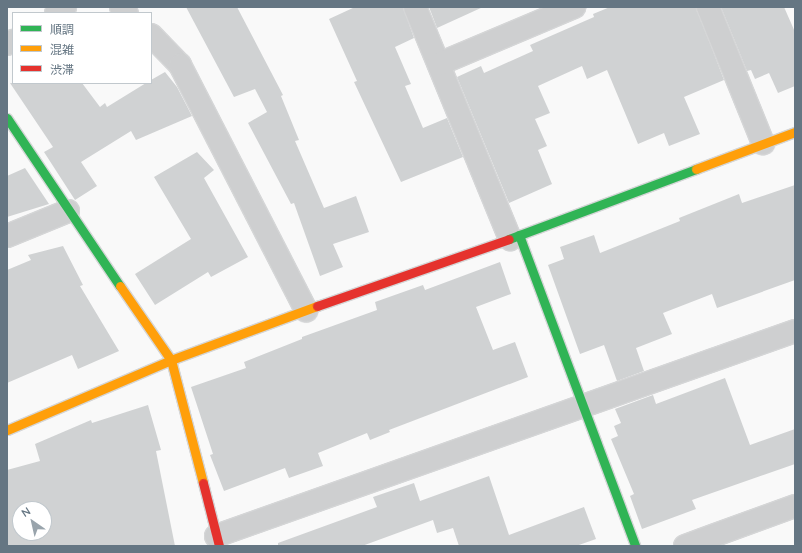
<!DOCTYPE html>
<html>
<head>
<meta charset="utf-8">
<style>
  body { margin:0 }
  #map { position:relative; width:802px; height:553px; overflow:hidden; background:#f9f9f9; font-family:Quicksand,"Noto Sans JP",sans-serif }
  div>[style] { position:absolute }
  .building>* { inset:0; background:#d0d2d3 }
  .roads { filter:drop-shadow(1px 0 #d5d6d7) drop-shadow(-1px 0 #d5d6d7) drop-shadow(0 1px #d5d6d7) drop-shadow(0 -1px #d5d6d7) }
  .street>* { height:22px; margin:-11px; padding:0 11px; transform-origin:11px; border-radius:11px; background:#cecfd0 }
  .fast>* { height:9px; margin:-4.5px; padding:0 4.5px; transform-origin:4.5px; border-radius:4.5px; background:#30b455 }
  .slow>* { height:9px; margin:-4.5px; padding:0 4.5px; transform-origin:4.5px; border-radius:4.5px; background:#ff9f0a }
  .jam>* { height:9px; margin:-4.5px; padding:0 4.5px; transform-origin:4.5px; border-radius:4.5px; background:#e5322d }
  span { translate:-50% -50%; white-space:nowrap; text-align:center; line-height:1.15; -webkit-text-stroke:4px #fff; paint-order:stroke }
  .frame { position:absolute; inset:0; border:8px solid #657683; pointer-events:none }
  .legend { position:absolute; left:12px; top:12px; width:140px; height:72px; box-sizing:border-box; background:#fff; border:1px solid #c1c8cd; margin:0; padding:5px 7px; list-style:none; font-size:12px; color:#657683 }
  .legend li { display:flex; align-items:center; gap:8px; height:20px }
  .legend b { width:20px; border:1px solid #c1c8cd }
  .north { position:absolute; left:12px; top:501px; width:40px; height:40px; box-sizing:border-box; background:#fff; border:1px solid #c1c8cd; border-radius:50%; rotate:326deg; font-size:11px; font-weight:700; line-height:16px; text-align:center; color:#657683 }
  .north::after { content:''; display:block; margin:auto; width:14px; height:18px; background:#99a4ac; clip-path:polygon(50% 0,100% 100%,50% 72%,0 100%) }
</style>
</head>
<body>
<div id="map">
  <div class="building">
    <i style="clip-path:polygon(186px 7px,237px 7px,283px 95px,281px 96px,299px 140px,295px 141px,324px 208px,356px 196px,369px 232px,333px 244px,343px 267px,320px 276px,294px 203px,291px 204px,248px 123px,267px 112px,255px 89px,234px 97px)"></i>
    <i style="clip-path:polygon(355px 7px,403px 7px,414px 38px,395px 47px,411px 84px,405px 86px,423px 128px,447px 118px,463px 157px,401px 182px,354px 82px,357px 81px,329px 19px)"></i>
    <i style="clip-path:polygon(429px 7px,483px 7px,437px 28px)"></i>
    <i style="clip-path:polygon(610px 7px,696px 7px,724px 80px,684px 97px,700px 134px,669px 146px,664px 133px,638px 144px,607px 70px,587px 79px,582px 66px,538px 86px,550px 113px,535px 119px,547px 146px,538px 150px,552px 184px,509px 203px,457px 77px,481px 66px,484px 73px,533px 51px,530px 45px,594px 17px,593px 14px)"></i>
    <i style="clip-path:polygon(721px 7px,784px 7px,795px 32px,795px 86px,778px 93px,769px 73px,755px 79px,751px 70px,747px 71px)"></i>
    <i style="clip-path:polygon(165px 72px,177px 87px,192px 116px,136px 140px,131px 131px,81px 162px,97px 186px,75px 200px,44px 152px,53px 147px,10px 83px,82px 83px,100px 107px,105px 103px,107px 107px,146px 83px,151px 83px,151px 80px)"></i>
    <i style="clip-path:polygon(197px 152px,214px 170px,204px 178px,248px 257px,211px 277px,208px 272px,155px 305px,135px 274px,191px 239px,154px 177px)"></i>
    <i style="clip-path:polygon(25px 168px,49px 204px,7px 217px,7px 176px)"></i>
    <i style="clip-path:polygon(795px 185px,795px 280px,717px 308px,712px 294px,663px 313px,672px 334px,636px 348px,644px 371px,617px 381px,604px 345px,580px 354px,548px 265px,564px 259px,560px 247px,594px 235px,600px 253px,680px 221px,679px 218px,739px 194px,742px 203px)"></i>
    <i style="clip-path:polygon(63px 246px,83px 285px,80px 286px,119px 351px,78px 369px,72px 355px,7px 383px,7px 270px,31px 260px,28px 255px)"></i>
    <i style="clip-path:polygon(500px 262px,511px 294px,476px 307px,493px 350px,515px 342px,528px 377px,389px 430px,390px 432px,370px 440px,367px 433px,318px 453px,323px 466px,289px 478px,285px 468px,224px 491px,210px 455px,213px 454px,191px 387px,246px 368px,244px 362px,302px 339px,302px 337px,377px 310px,375px 302px,423px 285px,425px 290px)"></i>
    <i style="clip-path:polygon(725px 378px,750px 445px,795px 429px,795px 464px,692px 500px,696px 509px,642px 529px,630px 496px,634px 494px,611px 439px,618px 436px,614px 426px,621px 423px,615px 409px,653px 395px,656px 404px)"></i>
    <i style="clip-path:polygon(evenodd,148px 405px,161px 450px,156px 451px,175px 546px,7px 546px,7px 470px,40px 461px,35px 444px,91px 420px,92px 423px,148px 405px,20px 509px,44px 509px,44px 533px,20px 533px,20px 509px)"></i>
    <i style="clip-path:polygon(489px 476px,509px 535px,584px 507px,596px 539px,576px 546px,459px 546px,453px 528px,437px 533px,433px 520px,362px 546px,278px 546px,278px 543px,377px 507px,373px 497px,414px 483px,420px 501px)"></i>
  </div>
  <div class="roads">
    <div class="street">
      <i style="left:121px;top:7px;width:8px;rotate:45deg"></i>
      <i style="left:415px;top:7px;width:251px;rotate:67.7deg"></i>
      <i style="left:708px;top:7px;width:147px;rotate:68deg"></i>
      <i style="left:56px;top:13px;width:11px;rotate:-34deg"></i>
      <i style="left:151px;top:35px;width:42px;rotate:46deg"></i>
      <i style="left:180px;top:65px;width:276px;rotate:62.8deg"></i>
      <i style="left:7px;top:44px;width:7px;rotate:-27deg"></i>
      <i style="left:439px;top:64px;width:147px;rotate:-22.9deg"></i>
      <i style="left:7px;top:236px;width:66px;rotate:-22.3deg"></i>
      <i style="left:216px;top:536px;width:614px;rotate:-19.5deg"></i>
      <i style="left:685px;top:546px;width:117px;rotate:-20deg"></i>
    </div>
    <div class="fast">
      <i style="left:7px;top:118px;width:202px;rotate:56.1deg"></i>
      <i style="left:519px;top:235px;width:332px;rotate:69.5deg"></i>
      <i style="left:509px;top:239px;width:200px;rotate:-20.5deg"></i>
    </div>
    <div class="slow">
      <i style="left:696px;top:169px;width:106px;rotate:-20.5deg"></i>
      <i style="left:120px;top:286px;width:90px;rotate:55.4deg"></i>
      <i style="left:171px;top:360px;width:127px;rotate:75.4deg"></i>
      <i style="left:7px;top:430px;width:178px;rotate:-23.1deg"></i>
      <i style="left:171px;top:360px;width:156px;rotate:-20.3deg"></i>
    </div>
    <div class="jam">
      <i style="left:317px;top:306px;width:203px;rotate:-19.2deg"></i>
      <i style="left:203px;top:483px;width:65px;rotate:75.7deg"></i>
    </div>
  </div>
  <div class="frame"></div>
  <ul class="legend">
  <li><b style="height:5px;background:#30b455"></b>順調</li>
  <li><b style="height:5px;background:#ff9f0a"></b>混雑</li>
  <li><b style="height:5px;background:#e5322d"></b>渋滞</li>
  </ul>
  <div class="north">N</div>
</div>
</body>
</html>
